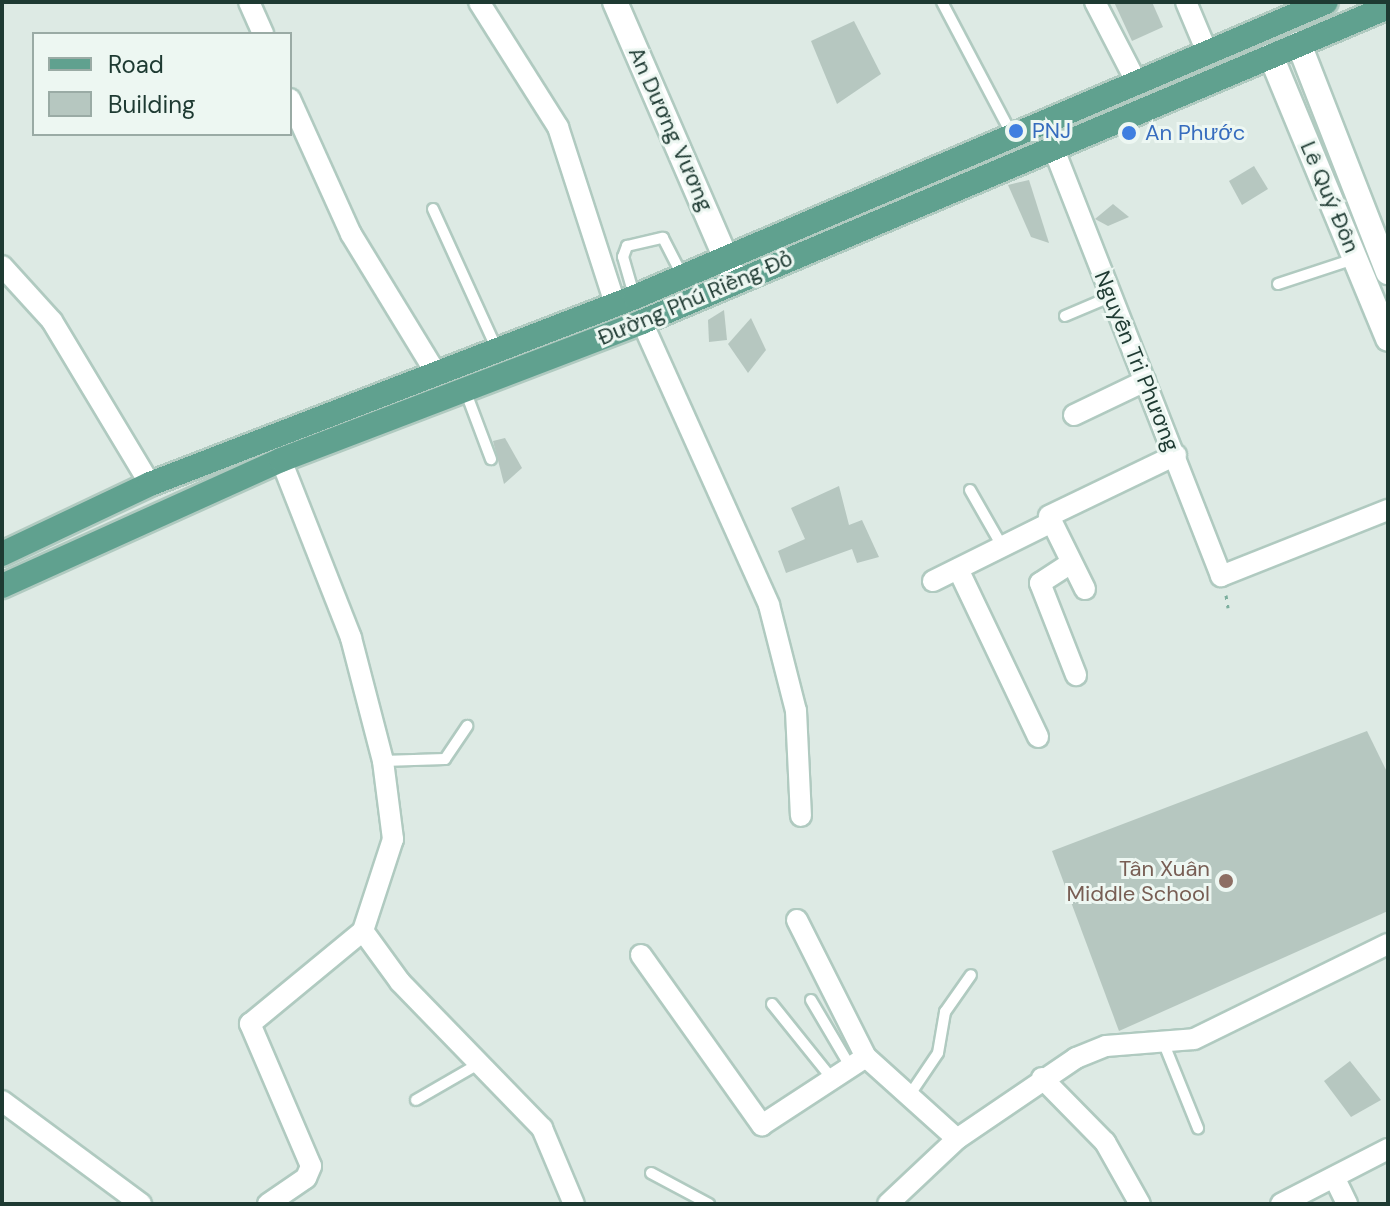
<!DOCTYPE html>
<html>
<head>
<meta charset="utf-8">
<style>
  body { margin:0 }
  #map { position:relative; width:1390px; height:1206px; overflow:hidden; background:#ddeae4; font-family:"DM Sans",sans-serif }
  div>[style] { position:absolute }
  .building>* { inset:0; background:#b6c7c0 }
  .path>* { height:3px; margin-top:-1.5px; transform-origin:0; background:repeating-linear-gradient(90deg,#7caf9e 0 4px,transparent 0 10px) }
  .roads { filter:drop-shadow(2px 0 #b0cac0) drop-shadow(-2px 0 #b0cac0) drop-shadow(0 2px #b0cac0) drop-shadow(0 -2px #b0cac0) }
  .service>* { height:10px; margin:-5px; padding:0 5px; transform-origin:5px; border-radius:5px; background:#fff }
  .minor>* { height:20px; margin:-10px; padding:0 10px; transform-origin:10px; border-radius:10px; background:#fff }
  .tertiary>* { height:24px; margin:-12px; padding:0 12px; transform-origin:12px; border-radius:12px; background:#fff }
  .secondary>* { height:24px; margin:-12px; padding:0 12px; transform-origin:12px; border-radius:12px; background:#fff }
  .primary>* { height:24px; margin:-12px; padding:0 12px; transform-origin:12px; border-radius:12px; background:#60a18f }
  .dots>* { width:22px; height:22px; translate:-50% -50%; box-sizing:border-box; border:4px solid #edf7f2; border-radius:50% }
  span { translate:-50% -50%; white-space:nowrap; text-align:center; line-height:1.15; -webkit-text-stroke:6px #edf7f2; paint-order:stroke }
  .street-label { font-size:22px; color:#1e3a32 }
  .shop-label { font-size:22px; color:#366cbe }
  .left { translate:0 -50%; text-align:left }
  .education-label { font-size:22px; color:#785e54 }
  .right { translate:-100% -50%; text-align:right }
  .frame { position:absolute; inset:0; border:4px solid #1e3a32; pointer-events:none }
  .legend { position:absolute; left:32px; top:32px; width:260px; height:104px; box-sizing:border-box; background:#edf7f2; border:2px solid #9aaba5; margin:0; padding:10px 14px; list-style:none; font-size:24px; color:#1e3a32 }
  .legend li { display:flex; align-items:center; gap:16px; height:40px }
  .legend b { width:40px; border:2px solid #9aaba5 }
</style>
</head>
<body>
<div id="map">
  <div class="building">
    <i style="clip-path:polygon(1114px 2px,1152px 2px,1163px 27px,1132px 41px)"></i>
    <i style="clip-path:polygon(854px 21px,881px 74px,837px 104px,811px 41px)"></i>
    <i style="clip-path:polygon(1254px 166px,1268px 189px,1242px 205px,1229px 181px)"></i>
    <i style="clip-path:polygon(1029px 180px,1049px 243px,1031px 237px,1008px 185px)"></i>
    <i style="clip-path:polygon(1113px 204px,1129px 217px,1108px 226px,1095px 219px)"></i>
    <i style="clip-path:polygon(724px 310px,727px 340px,709px 342px,708px 320px)"></i>
    <i style="clip-path:polygon(751px 318px,766px 350px,748px 373px,728px 344px)"></i>
    <i style="clip-path:polygon(505px 438px,522px 468px,504px 484px,493px 441px)"></i>
    <i style="clip-path:polygon(839px 486px,849px 525px,862px 520px,879px 557px,857px 563px,852px 549px,786px 573px,778px 551px,805px 539px,791px 508px)"></i>
    <i style="clip-path:polygon(1367px 731px,1388px 774px,1388px 911px,1119px 1031px,1052px 851px)"></i>
    <i style="clip-path:polygon(1350px 1061px,1381px 1100px,1351px 1117px,1324px 1081px)"></i>
  </div>
  <div class="path">
    <i style="left:1226px;top:595px;width:13px;rotate:81deg"></i>
  </div>
  <div class="roads">
    <div class="service">
      <i style="left:942px;top:2px;width:150px;rotate:62.2deg"></i>
      <i style="left:433px;top:209px;width:152px;rotate:65.5deg"></i>
      <i style="left:1278px;top:284px;width:80px;rotate:-18.2deg"></i>
      <i style="left:634px;top:295px;width:40px;rotate:-106deg"></i>
      <i style="left:623px;top:257px;width:12px;rotate:-70deg"></i>
      <i style="left:627px;top:246px;width:37px;rotate:-13deg"></i>
      <i style="left:663px;top:238px;width:42px;rotate:62.8deg"></i>
      <i style="left:1065px;top:316px;width:49px;rotate:-22.9deg"></i>
      <i style="left:465px;top:390px;width:74px;rotate:69.4deg"></i>
      <i style="left:970px;top:490px;width:64px;rotate:60.3deg"></i>
      <i style="left:383px;top:761px;width:62px;rotate:-1.8deg"></i>
      <i style="left:445px;top:759px;width:40px;rotate:-56deg"></i>
      <i style="left:811px;top:1000px;width:79px;rotate:59.5deg"></i>
      <i style="left:772px;top:1004px;width:97px;rotate:51.2deg"></i>
      <i style="left:1164px;top:1044px;width:91px;rotate:68deg"></i>
      <i style="left:911px;top:1093px;width:48px;rotate:-56deg"></i>
      <i style="left:938px;top:1053px;width:42px;rotate:-80.3deg"></i>
      <i style="left:945px;top:1012px;width:45px;rotate:-54.9deg"></i>
      <i style="left:416px;top:1100px;width:74px;rotate:-30deg"></i>
      <i style="left:651px;top:1173px;width:66px;rotate:28.1deg"></i>
    </div>
    <div class="minor">
      <i style="left:249px;top:2px;width:35px;rotate:66deg"></i>
      <i style="left:479px;top:2px;width:148px;rotate:57.7deg"></i>
      <i style="left:558px;top:127px;width:186px;rotate:72.1deg"></i>
      <i style="left:1095px;top:2px;width:91px;rotate:62.6deg"></i>
      <i style="left:1186px;top:2px;width:54px;rotate:67.2deg"></i>
      <i style="left:290px;top:99px;width:148px;rotate:65.7deg"></i>
      <i style="left:351px;top:234px;width:159px;rotate:58.6deg"></i>
      <i style="left:1053px;top:147px;width:461px;rotate:68.6deg"></i>
      <i style="left:1221px;top:576px;width:180px;rotate:-21.6deg"></i>
      <i style="left:2px;top:266px;width:74px;rotate:47.7deg"></i>
      <i style="left:52px;top:321px;width:190px;rotate:59deg"></i>
      <i style="left:642px;top:322px;width:310px;rotate:65.8deg"></i>
      <i style="left:769px;top:605px;width:109px;rotate:75.7deg"></i>
      <i style="left:796px;top:711px;width:105px;rotate:87.3deg"></i>
      <i style="left:1074px;top:415px;width:79px;rotate:-25.6deg"></i>
      <i style="left:281px;top:460px;width:191px;rotate:68.5deg"></i>
      <i style="left:351px;top:638px;width:127px;rotate:75.4deg"></i>
      <i style="left:383px;top:761px;width:79px;rotate:82.7deg"></i>
      <i style="left:393px;top:839px;width:97px;rotate:108.1deg"></i>
      <i style="left:363px;top:931px;width:63px;rotate:54deg"></i>
      <i style="left:400px;top:982px;width:204px;rotate:45.8deg"></i>
      <i style="left:542px;top:1128px;width:82px;rotate:67.2deg"></i>
      <i style="left:1071px;top:563px;width:37px;rotate:147deg"></i>
      <i style="left:1040px;top:583px;width:99px;rotate:68.6deg"></i>
      <i style="left:958px;top:569px;width:186px;rotate:64.5deg"></i>
      <i style="left:933px;top:581px;width:131px;rotate:-26.4deg"></i>
      <i style="left:1085px;top:589px;width:81px;rotate:-116.3deg"></i>
      <i style="left:1049px;top:516px;width:141px;rotate:-25.7deg"></i>
      <i style="left:797px;top:920px;width:153px;rotate:63.3deg"></i>
      <i style="left:866px;top:1057px;width:122px;rotate:42deg"></i>
      <i style="left:641px;top:955px;width:209px;rotate:54.6deg"></i>
      <i style="left:762px;top:1125px;width:124px;rotate:-33.2deg"></i>
      <i style="left:1042px;top:1078px;width:90px;rotate:45.5deg"></i>
      <i style="left:1105px;top:1142px;width:71px;rotate:60.6deg"></i>
      <i style="left:2px;top:1101px;width:173px;rotate:36.5deg"></i>
      <i style="left:1335px;top:1179px;width:28px;rotate:64deg"></i>
      <i style="left:268px;top:1204px;width:46px;rotate:-34.4deg"></i>
      <i style="left:306px;top:1178px;width:13px;rotate:-67deg"></i>
      <i style="left:311px;top:1166px;width:155px;rotate:-113.2deg"></i>
      <i style="left:250px;top:1024px;width:146px;rotate:-39.5deg"></i>
      <i style="left:888px;top:1204px;width:95px;rotate:-43.3deg"></i>
      <i style="left:957px;top:1139px;width:144px;rotate:-34.2deg"></i>
      <i style="left:1076px;top:1058px;width:32px;rotate:-22deg"></i>
      <i style="left:1106px;top:1046px;width:88px;rotate:-4.5deg"></i>
      <i style="left:1194px;top:1039px;width:216px;rotate:-26.1deg"></i>
      <i style="left:1281px;top:1204px;width:120px;rotate:-27.2deg"></i>
    </div>
    <div class="tertiary">
      <i style="left:615px;top:2px;width:304px;rotate:66.6deg"></i>
    </div>
    <div class="secondary">
      <i style="left:1299px;top:44px;width:245px;rotate:68.7deg"></i>
      <i style="left:1271px;top:56px;width:306px;rotate:67.5deg"></i>
    </div>
    <div class="primary">
      <i style="left:2px;top:554px;width:164px;rotate:-25.3deg"></i>
      <i style="left:150px;top:484px;width:520px;rotate:-21.08deg"></i>
      <i style="left:635px;top:297px;width:751px;rotate:-23.12deg"></i>
      <i style="left:2px;top:586px;width:306px;rotate:-24.3deg"></i>
      <i style="left:281px;top:460px;width:386px;rotate:-20.9deg"></i>
      <i style="left:642px;top:322px;width:810px;rotate:-22.89deg"></i>
    </div>
  </div>
  <div class="dots">
    <i style="left:1016px;top:131px;background:#3f7fe0"></i>
    <i style="left:1129px;top:133px;background:#3f7fe0"></i>
    <i style="left:1226px;top:881px;background:#8d6e63"></i>
  </div>
  <div class="street-label">
    <span style="left:671px;top:129px;rotate:66deg">An Dương Vương</span>
    <span style="left:1330px;top:197px;rotate:67deg">Lê Quý Đôn</span>
    <span style="left:695px;top:298px;rotate:-23deg">Đường Phú Riềng Đỏ</span>
    <span style="left:1137px;top:361px;rotate:68deg">Nguyễn Tri Phương</span>
  </div>
  <div class="shop-label">
    <span class="left" style="left:1032px;top:131px">PNJ</span>
    <span class="left" style="left:1145px;top:133px">An Phước</span>
  </div>
  <div class="education-label">
    <span class="right" style="left:1210px;top:881px">Tân Xuân<br>Middle School</span>
  </div>
  <div class="frame"></div>
  <ul class="legend">
  <li><b style="height:10px;background:#60a18f"></b>Road</li>
  <li><b style="height:22px;background:#b6c7c0"></b>Building</li>
  </ul>
</div>
</body>
</html>
